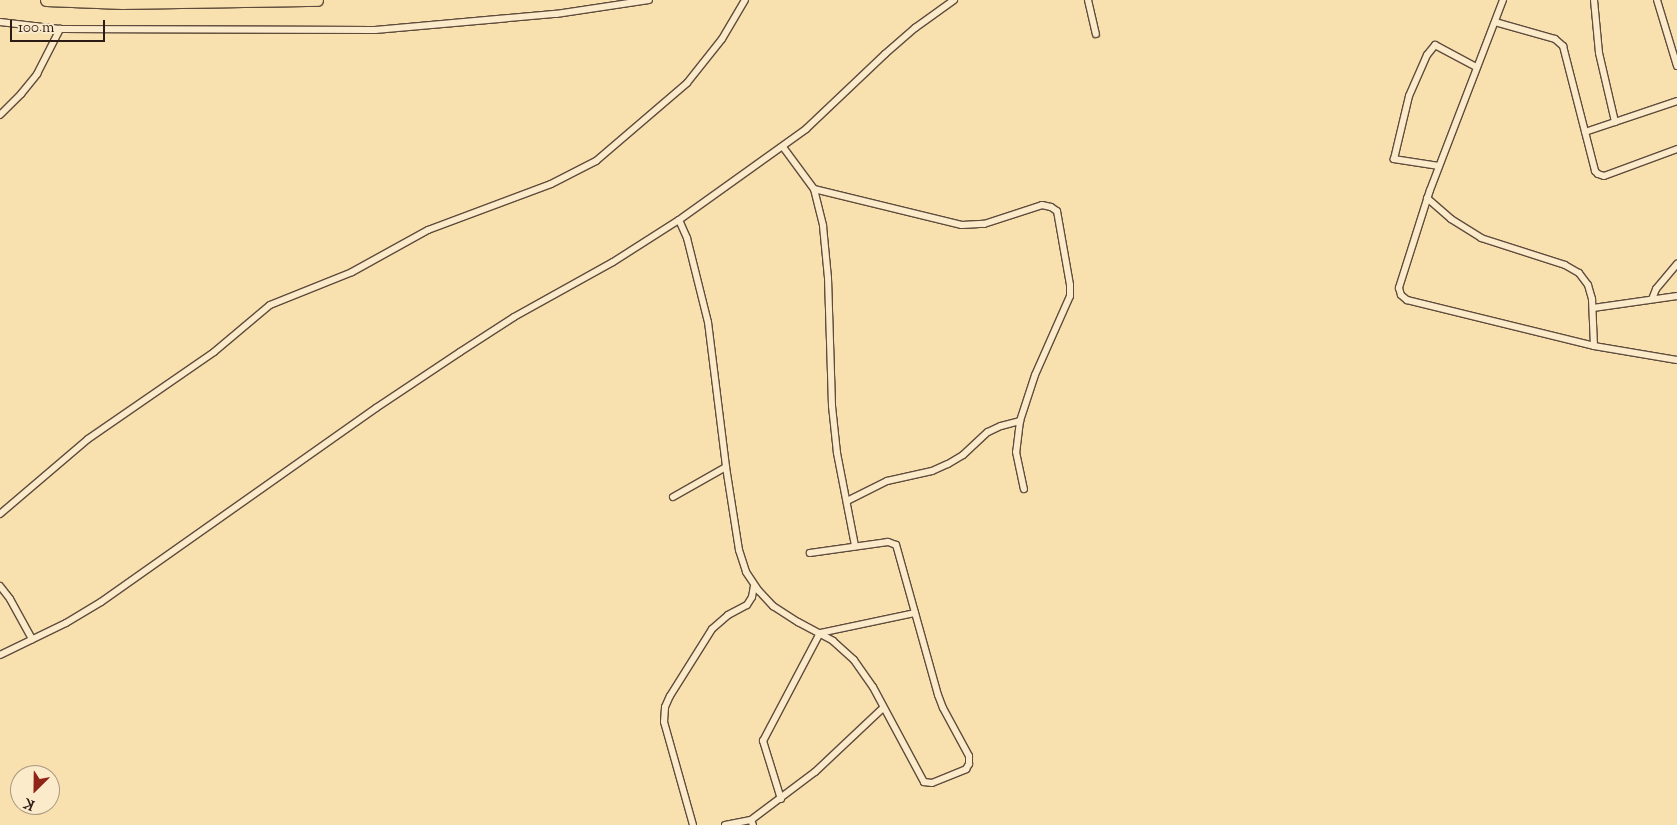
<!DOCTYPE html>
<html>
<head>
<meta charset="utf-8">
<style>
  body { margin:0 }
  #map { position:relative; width:1677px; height:825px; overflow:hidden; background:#f9e0af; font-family:"Sorts Mill Goudy",serif }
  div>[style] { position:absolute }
  .roads { filter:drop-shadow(1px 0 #5f4c3c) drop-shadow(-1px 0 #5f4c3c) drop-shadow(0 1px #5f4c3c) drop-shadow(0 -1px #5f4c3c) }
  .street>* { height:6px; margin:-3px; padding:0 3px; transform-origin:3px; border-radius:3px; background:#fbebcb }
  .highway>* { height:11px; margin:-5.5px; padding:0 5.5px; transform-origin:5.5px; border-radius:5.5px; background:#f9e0af }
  span { translate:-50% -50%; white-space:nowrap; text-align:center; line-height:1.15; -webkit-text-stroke:5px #fbebcb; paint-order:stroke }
  .north { position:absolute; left:10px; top:765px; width:50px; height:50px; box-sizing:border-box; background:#fbebcb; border:1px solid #a89882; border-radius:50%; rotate:203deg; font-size:14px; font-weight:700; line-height:20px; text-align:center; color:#2c1b15 }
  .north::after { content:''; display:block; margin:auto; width:18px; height:22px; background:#8f2418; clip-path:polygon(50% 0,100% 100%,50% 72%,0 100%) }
  .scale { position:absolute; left:10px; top:20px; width:95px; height:22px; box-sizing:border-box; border:2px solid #2c1b15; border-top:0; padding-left:6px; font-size:15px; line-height:18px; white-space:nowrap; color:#2c1b15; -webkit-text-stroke:4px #fbebcb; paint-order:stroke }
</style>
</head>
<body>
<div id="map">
  <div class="roads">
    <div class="street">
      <i style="left:1088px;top:0;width:35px;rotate:77deg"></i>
      <i style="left:1503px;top:0;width:204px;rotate:111deg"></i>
      <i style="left:1430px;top:190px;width:103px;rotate:107.6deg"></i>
      <i style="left:1399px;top:288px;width:7px;rotate:74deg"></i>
      <i style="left:1401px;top:295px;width:8px;rotate:40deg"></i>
      <i style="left:1407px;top:300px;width:193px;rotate:13.8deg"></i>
      <i style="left:1594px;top:346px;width:84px;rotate:9.6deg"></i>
      <i style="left:1594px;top:0;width:53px;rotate:84.6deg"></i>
      <i style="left:1599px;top:53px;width:71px;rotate:76.9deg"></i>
      <i style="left:1657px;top:0;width:69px;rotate:73.1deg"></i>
      <i style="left:0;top:22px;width:60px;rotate:6.7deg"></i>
      <i style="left:60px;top:29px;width:315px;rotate:0.2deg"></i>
      <i style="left:375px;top:30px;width:182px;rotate:-5.1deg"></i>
      <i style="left:556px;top:14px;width:94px;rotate:-8.6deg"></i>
      <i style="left:1495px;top:22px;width:62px;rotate:15.8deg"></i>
      <i style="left:1555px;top:39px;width:11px;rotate:41deg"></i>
      <i style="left:1563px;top:46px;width:129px;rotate:75.6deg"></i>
      <i style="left:1595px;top:171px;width:4px;rotate:45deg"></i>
      <i style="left:1598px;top:174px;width:6px;rotate:18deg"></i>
      <i style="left:1604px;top:176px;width:78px;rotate:-20.3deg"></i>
      <i style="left:0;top:115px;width:30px;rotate:-45deg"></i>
      <i style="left:21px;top:94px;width:26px;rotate:-51deg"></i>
      <i style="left:37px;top:74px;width:51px;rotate:-62.9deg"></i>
      <i style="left:1585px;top:132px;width:97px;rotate:-18.6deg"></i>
      <i style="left:783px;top:147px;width:52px;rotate:53.6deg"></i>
      <i style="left:814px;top:189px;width:38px;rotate:76deg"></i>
      <i style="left:823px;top:226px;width:52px;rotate:84.5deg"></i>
      <i style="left:828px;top:278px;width:128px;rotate:88.2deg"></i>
      <i style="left:832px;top:406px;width:47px;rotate:83.9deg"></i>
      <i style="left:837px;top:453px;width:95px;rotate:79deg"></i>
      <i style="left:1439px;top:166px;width:46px;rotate:-171.2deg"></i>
      <i style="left:1394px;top:159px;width:65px;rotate:-76.6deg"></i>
      <i style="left:1409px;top:96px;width:45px;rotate:-66.3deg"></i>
      <i style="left:1427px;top:55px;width:13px;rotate:-51deg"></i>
      <i style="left:1435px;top:45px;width:47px;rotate:28.2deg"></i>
      <i style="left:814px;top:189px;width:152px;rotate:13.7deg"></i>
      <i style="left:962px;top:225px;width:22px;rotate:-3deg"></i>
      <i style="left:984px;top:224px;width:61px;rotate:-18.1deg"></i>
      <i style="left:1042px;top:205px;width:9px;rotate:13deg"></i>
      <i style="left:1051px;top:207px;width:7px;rotate:34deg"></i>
      <i style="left:1057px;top:211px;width:75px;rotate:80deg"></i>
      <i style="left:1070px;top:285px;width:11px;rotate:90deg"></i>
      <i style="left:1070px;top:296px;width:86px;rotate:113.9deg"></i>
      <i style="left:1035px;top:375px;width:48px;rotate:108.1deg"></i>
      <i style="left:1020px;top:421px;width:31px;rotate:97deg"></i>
      <i style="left:1016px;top:452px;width:38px;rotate:78deg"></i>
      <i style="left:1427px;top:198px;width:32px;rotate:41deg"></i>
      <i style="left:1451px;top:219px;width:36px;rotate:32deg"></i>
      <i style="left:1481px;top:238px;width:88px;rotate:17.8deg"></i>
      <i style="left:1565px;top:265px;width:16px;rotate:30deg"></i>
      <i style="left:1579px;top:273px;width:15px;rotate:53deg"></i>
      <i style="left:1588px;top:285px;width:15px;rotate:74deg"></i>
      <i style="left:1592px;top:299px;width:47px;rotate:87.6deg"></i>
      <i style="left:679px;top:220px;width:20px;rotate:66deg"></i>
      <i style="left:687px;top:238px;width:87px;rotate:76deg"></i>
      <i style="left:708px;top:322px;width:146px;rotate:82.9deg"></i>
      <i style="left:726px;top:467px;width:84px;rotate:81.1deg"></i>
      <i style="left:739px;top:550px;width:23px;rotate:72deg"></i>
      <i style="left:746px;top:572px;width:23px;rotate:56deg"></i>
      <i style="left:759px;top:591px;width:21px;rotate:47deg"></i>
      <i style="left:773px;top:606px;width:30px;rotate:33deg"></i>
      <i style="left:798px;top:622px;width:40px;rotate:28deg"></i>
      <i style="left:833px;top:641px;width:28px;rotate:42deg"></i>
      <i style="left:854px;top:660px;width:33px;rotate:55deg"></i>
      <i style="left:873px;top:687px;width:108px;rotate:61.8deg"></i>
      <i style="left:924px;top:782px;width:8px;rotate:7deg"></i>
      <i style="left:932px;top:783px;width:37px;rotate:-22deg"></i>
      <i style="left:966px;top:769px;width:6px;rotate:-59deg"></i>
      <i style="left:969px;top:764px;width:8px;rotate:-90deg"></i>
      <i style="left:969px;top:756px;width:55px;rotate:-118.4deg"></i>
      <i style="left:943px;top:708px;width:14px;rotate:-111deg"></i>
      <i style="left:938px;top:695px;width:156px;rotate:-105.6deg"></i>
      <i style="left:896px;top:545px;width:9px;rotate:-159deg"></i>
      <i style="left:888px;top:542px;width:79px;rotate:172deg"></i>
      <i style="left:1652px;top:299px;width:11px;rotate:-68deg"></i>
      <i style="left:1656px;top:289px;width:33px;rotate:-50deg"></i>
      <i style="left:1593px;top:308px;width:85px;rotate:-8.1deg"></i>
      <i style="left:673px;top:497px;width:61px;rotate:-29.5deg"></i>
      <i style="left:847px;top:501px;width:45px;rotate:-26.6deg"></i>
      <i style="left:887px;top:481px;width:46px;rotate:-12.5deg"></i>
      <i style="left:932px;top:471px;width:17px;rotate:-24deg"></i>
      <i style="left:948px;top:464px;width:17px;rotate:-31deg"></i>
      <i style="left:963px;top:455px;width:34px;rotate:-43deg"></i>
      <i style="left:988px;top:432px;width:14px;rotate:-25deg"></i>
      <i style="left:1001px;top:426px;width:20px;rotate:-15deg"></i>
      <i style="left:0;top:514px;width:116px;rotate:-40.4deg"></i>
      <i style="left:88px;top:439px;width:153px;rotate:-34.6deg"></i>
      <i style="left:214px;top:352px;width:73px;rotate:-40deg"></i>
      <i style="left:270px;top:305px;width:88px;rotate:-21.9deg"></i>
      <i style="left:352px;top:272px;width:87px;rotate:-28.9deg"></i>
      <i style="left:428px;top:230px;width:131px;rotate:-20.5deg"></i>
      <i style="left:551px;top:184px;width:51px;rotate:-27.1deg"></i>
      <i style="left:596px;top:161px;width:120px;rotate:-40.6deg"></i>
      <i style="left:687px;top:83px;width:56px;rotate:-51.5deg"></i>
      <i style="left:722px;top:39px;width:45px;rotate:-59.5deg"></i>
      <i style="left:0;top:586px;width:16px;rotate:52deg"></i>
      <i style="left:10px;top:599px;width:46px;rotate:61.2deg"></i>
      <i style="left:0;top:655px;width:73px;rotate:-25.9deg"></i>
      <i style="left:66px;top:623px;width:41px;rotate:-31deg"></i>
      <i style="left:101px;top:602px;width:337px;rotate:-35.2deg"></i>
      <i style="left:376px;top:408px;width:101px;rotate:-33.7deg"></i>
      <i style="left:460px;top:352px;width:64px;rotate:-32.9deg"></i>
      <i style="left:514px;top:317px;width:113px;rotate:-29.1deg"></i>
      <i style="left:613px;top:262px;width:78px;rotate:-32.5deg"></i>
      <i style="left:679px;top:220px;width:156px;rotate:-35.6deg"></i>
      <i style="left:806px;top:129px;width:109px;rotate:-43.5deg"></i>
      <i style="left:885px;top:54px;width:40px;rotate:-41deg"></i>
      <i style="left:915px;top:28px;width:48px;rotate:-35.7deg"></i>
      <i style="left:781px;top:799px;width:61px;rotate:-107.2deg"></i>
      <i style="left:763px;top:741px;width:122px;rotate:-62.2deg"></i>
      <i style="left:820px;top:633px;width:97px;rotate:-11.9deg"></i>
      <i style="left:693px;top:825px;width:107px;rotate:-105.7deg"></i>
      <i style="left:664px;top:722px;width:15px;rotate:-86deg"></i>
      <i style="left:665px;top:707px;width:12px;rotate:-66deg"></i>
      <i style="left:670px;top:696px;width:79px;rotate:-57.9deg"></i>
      <i style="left:712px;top:629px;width:21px;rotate:-41deg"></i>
      <i style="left:728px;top:615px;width:21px;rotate:-28deg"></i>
      <i style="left:747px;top:605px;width:9px;rotate:-58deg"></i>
      <i style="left:752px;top:597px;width:11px;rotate:-80deg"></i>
      <i style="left:725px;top:825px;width:26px;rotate:-11deg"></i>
      <i style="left:753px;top:825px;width:5px;rotate:-112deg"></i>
      <i style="left:751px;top:820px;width:80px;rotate:-36.9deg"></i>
      <i style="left:815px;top:772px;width:93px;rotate:-43.3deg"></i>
    </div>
    <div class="highway">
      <i style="left:46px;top:0;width:77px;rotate:2.2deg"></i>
      <i style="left:123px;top:3px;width:194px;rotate:-0.9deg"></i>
    </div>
  </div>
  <div class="north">K</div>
  <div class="scale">100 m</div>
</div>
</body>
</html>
